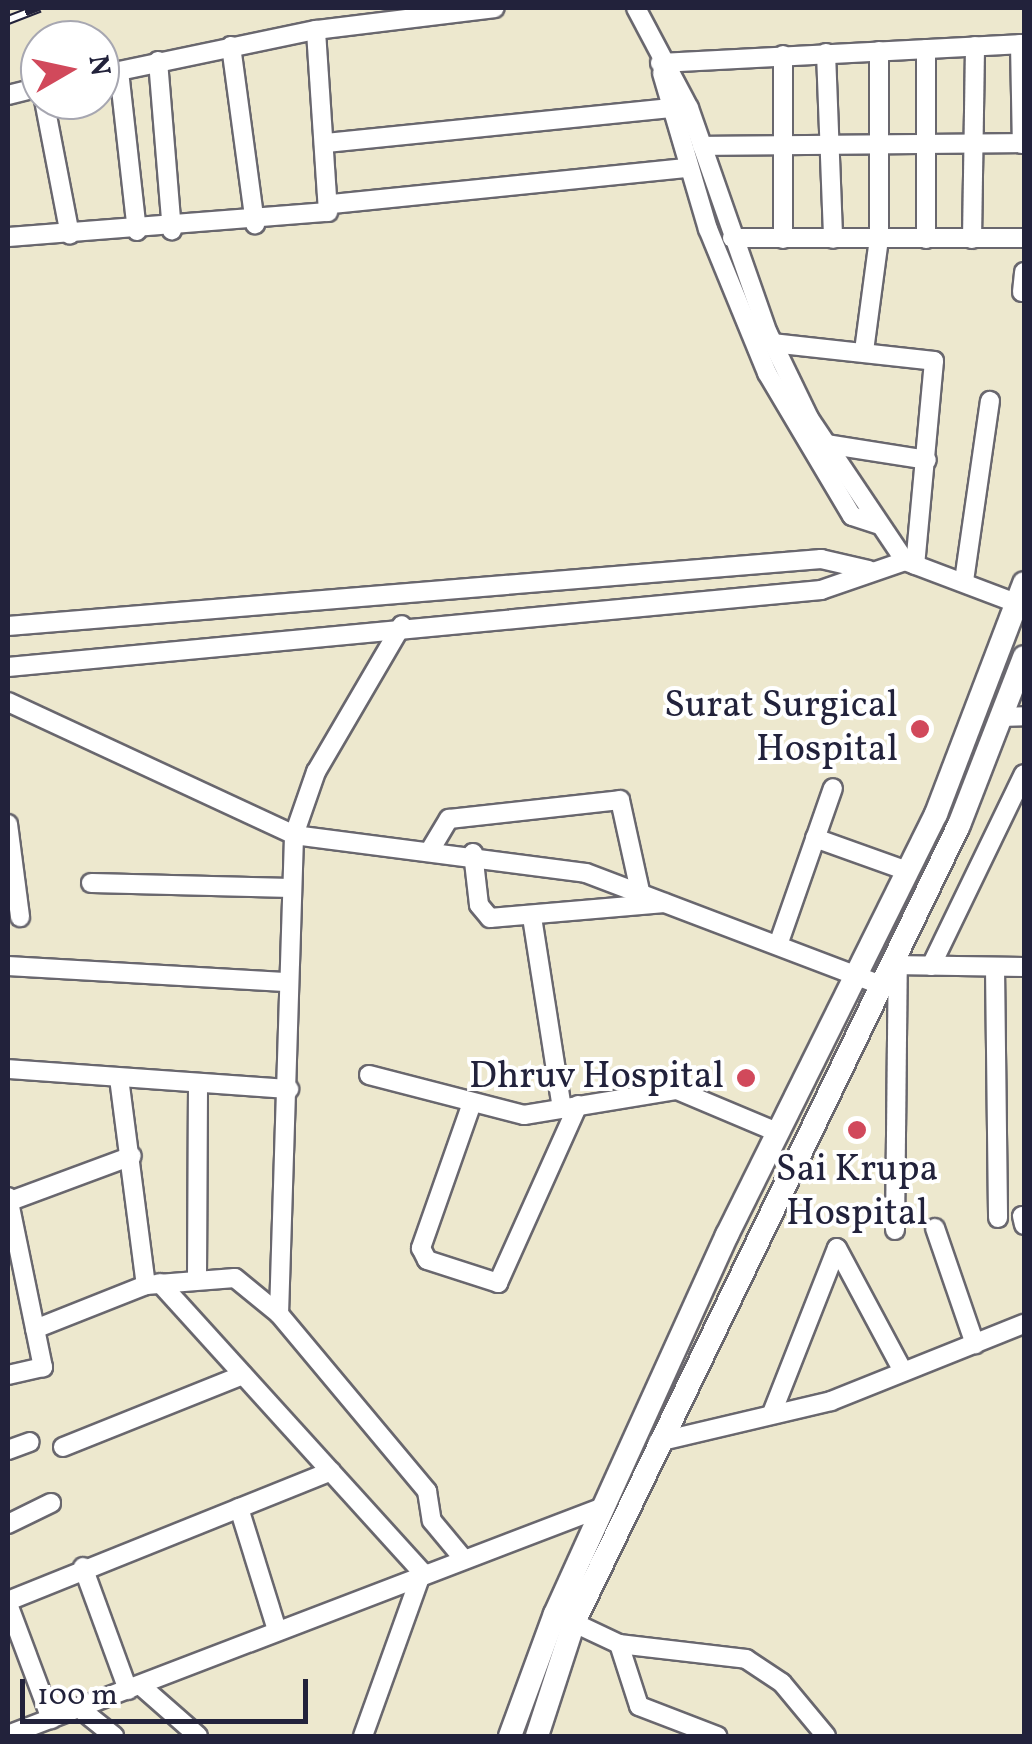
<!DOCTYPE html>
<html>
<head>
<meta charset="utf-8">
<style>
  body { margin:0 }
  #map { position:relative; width:1032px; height:1744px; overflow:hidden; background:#ede8ce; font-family:Vollkorn,serif }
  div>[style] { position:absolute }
  .roads { filter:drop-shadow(2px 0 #69676e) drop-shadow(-2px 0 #69676e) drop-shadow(0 2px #69676e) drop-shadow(0 -2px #69676e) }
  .minor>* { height:18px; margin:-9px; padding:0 9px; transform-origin:9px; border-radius:9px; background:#fff }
  .major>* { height:22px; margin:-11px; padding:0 11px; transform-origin:11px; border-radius:11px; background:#fff }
  .rail>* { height:10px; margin-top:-5px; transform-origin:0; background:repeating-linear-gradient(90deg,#fff 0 19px,#22223b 0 38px); box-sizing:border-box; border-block:2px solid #22223b }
  .dots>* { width:28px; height:28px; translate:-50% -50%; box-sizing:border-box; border:5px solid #fff; border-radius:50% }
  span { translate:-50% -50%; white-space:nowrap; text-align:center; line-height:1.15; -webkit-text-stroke:8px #fff; paint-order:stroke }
  .poi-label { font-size:38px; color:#22223b }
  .right { translate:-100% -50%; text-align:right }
  .frame { position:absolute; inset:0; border:10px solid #22223b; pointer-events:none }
  .north { position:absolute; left:20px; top:20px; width:100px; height:100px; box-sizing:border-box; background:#fff; border:2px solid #a7a7b1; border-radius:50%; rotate:81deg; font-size:28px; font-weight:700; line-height:40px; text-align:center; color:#22223b }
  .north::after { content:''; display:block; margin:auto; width:35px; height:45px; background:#d1495b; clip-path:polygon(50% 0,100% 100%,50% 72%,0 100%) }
  .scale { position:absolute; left:20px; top:1679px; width:288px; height:45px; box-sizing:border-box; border:5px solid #22223b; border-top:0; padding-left:12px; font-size:30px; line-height:35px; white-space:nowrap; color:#22223b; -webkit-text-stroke:8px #fff; paint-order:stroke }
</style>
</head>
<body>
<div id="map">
  <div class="roads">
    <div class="minor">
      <i style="left:636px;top:8px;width:113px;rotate:62.1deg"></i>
      <i style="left:689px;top:108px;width:238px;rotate:70.7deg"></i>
      <i style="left:768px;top:333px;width:94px;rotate:64.2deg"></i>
      <i style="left:809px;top:418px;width:172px;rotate:56.1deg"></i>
      <i style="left:905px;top:561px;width:127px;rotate:20.7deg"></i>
      <i style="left:1020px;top:44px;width:100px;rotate:88.9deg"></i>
      <i style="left:231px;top:46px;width:180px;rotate:82.3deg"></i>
      <i style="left:926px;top:49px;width:190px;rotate:90deg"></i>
      <i style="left:826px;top:53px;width:186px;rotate:87.8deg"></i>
      <i style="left:783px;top:55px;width:184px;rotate:90deg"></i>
      <i style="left:158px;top:61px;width:170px;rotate:85.3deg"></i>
      <i style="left:660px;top:63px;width:364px;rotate:-3deg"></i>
      <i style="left:119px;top:71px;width:161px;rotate:83.6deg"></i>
      <i style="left:662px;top:73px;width:163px;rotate:73.6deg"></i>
      <i style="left:708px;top:229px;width:156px;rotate:67.7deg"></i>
      <i style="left:767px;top:373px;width:166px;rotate:59.3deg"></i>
      <i style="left:852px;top:516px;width:29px;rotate:18deg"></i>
      <i style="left:100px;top:75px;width:221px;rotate:-11.8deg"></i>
      <i style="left:316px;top:30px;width:180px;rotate:-7deg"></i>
      <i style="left:8px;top:95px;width:33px;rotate:-14deg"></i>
      <i style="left:44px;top:100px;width:137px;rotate:79.1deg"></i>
      <i style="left:326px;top:143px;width:344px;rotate:-5.8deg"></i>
      <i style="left:702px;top:146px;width:322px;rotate:-0.5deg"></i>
      <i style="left:332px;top:204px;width:358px;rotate:-5.8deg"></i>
      <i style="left:8px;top:237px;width:321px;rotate:-4.5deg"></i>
      <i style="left:328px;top:212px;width:182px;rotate:-93.8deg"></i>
      <i style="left:732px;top:238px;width:292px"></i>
      <i style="left:972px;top:239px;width:193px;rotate:-89.1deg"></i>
      <i style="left:1022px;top:292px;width:20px;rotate:-84deg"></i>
      <i style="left:772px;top:343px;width:163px;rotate:6.3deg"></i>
      <i style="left:934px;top:361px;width:205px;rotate:95.3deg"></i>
      <i style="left:864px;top:351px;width:113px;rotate:-82.4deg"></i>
      <i style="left:879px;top:239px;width:188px;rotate:-90deg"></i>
      <i style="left:826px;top:444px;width:102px;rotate:9deg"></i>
      <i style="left:964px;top:581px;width:182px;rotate:-81.8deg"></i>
      <i style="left:8px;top:626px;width:816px;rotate:-4.71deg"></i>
      <i style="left:821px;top:559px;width:49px;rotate:12.9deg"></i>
      <i style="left:8px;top:667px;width:817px;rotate:-5.41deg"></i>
      <i style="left:821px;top:590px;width:89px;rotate:-19deg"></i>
      <i style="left:8px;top:702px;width:315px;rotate:24.9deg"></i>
      <i style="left:294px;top:835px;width:294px;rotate:7.4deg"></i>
      <i style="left:586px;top:873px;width:316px;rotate:20.8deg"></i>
      <i style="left:1001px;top:717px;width:23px;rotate:-2deg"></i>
      <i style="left:8px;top:824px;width:94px;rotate:82.6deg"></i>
      <i style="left:815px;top:838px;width:98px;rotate:19.7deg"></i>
      <i style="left:432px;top:847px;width:33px;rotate:-59deg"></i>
      <i style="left:449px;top:819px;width:172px;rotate:-6.3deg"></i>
      <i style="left:620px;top:800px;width:93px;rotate:77.6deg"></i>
      <i style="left:473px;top:853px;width:52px;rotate:83.4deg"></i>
      <i style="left:479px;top:905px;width:17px;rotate:50deg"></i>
      <i style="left:490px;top:918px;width:175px;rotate:-4.9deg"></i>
      <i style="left:91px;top:883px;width:201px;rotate:1.4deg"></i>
      <i style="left:532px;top:917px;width:194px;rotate:81.1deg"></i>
      <i style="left:778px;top:945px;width:166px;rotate:-70.7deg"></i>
      <i style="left:891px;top:965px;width:133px;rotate:0.9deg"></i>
      <i style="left:8px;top:966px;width:281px;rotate:3.3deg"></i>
      <i style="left:931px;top:966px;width:213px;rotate:-64.2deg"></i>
      <i style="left:995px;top:968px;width:250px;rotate:89.3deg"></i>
      <i style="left:8px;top:1069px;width:282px;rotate:4.1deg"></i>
      <i style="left:369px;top:1075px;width:160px;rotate:14.5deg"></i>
      <i style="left:524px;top:1115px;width:155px;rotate:-9.3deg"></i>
      <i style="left:677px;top:1090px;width:108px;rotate:22.8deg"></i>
      <i style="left:119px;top:1078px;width:209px;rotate:82.6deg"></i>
      <i style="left:472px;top:1103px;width:154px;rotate:109.4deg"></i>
      <i style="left:421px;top:1248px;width:13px;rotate:63deg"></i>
      <i style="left:427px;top:1260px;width:75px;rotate:17.9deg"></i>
      <i style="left:498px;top:1283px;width:195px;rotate:-65.8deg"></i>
      <i style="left:8px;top:1197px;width:174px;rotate:78.4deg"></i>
      <i style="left:43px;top:1367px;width:36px;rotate:167deg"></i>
      <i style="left:8px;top:1202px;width:132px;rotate:-20.4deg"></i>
      <i style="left:1022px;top:1216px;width:9px;rotate:77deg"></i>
      <i style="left:935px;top:1228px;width:123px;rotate:71deg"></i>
      <i style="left:895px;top:1230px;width:265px;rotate:-89.4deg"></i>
      <i style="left:197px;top:1278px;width:195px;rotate:-89.7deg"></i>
      <i style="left:160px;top:1283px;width:390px;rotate:47.8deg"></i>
      <i style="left:422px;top:1572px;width:174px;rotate:109.8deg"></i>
      <i style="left:279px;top:1314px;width:479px;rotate:-88.2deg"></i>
      <i style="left:294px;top:835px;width:67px;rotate:-70.8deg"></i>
      <i style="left:316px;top:772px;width:170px;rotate:-59.7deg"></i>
      <i style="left:35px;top:1329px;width:119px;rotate:-21.6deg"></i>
      <i style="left:146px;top:1285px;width:89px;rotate:-4.5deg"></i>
      <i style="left:235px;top:1278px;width:57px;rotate:39.3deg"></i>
      <i style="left:279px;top:1314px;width:231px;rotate:50.1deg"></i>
      <i style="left:427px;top:1491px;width:30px;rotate:81deg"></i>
      <i style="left:432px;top:1521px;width:47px;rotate:50.2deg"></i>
      <i style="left:772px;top:1413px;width:177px;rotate:-68.5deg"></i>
      <i style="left:837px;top:1248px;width:140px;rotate:61.8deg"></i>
      <i style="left:658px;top:1442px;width:178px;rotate:-13.3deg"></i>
      <i style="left:831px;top:1401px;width:208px;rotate:-21.8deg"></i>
      <i style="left:63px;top:1447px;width:194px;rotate:-21.8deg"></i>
      <i style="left:8px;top:1450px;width:23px;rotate:-20deg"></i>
      <i style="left:239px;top:1508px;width:128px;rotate:72.7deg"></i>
      <i style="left:8px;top:1524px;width:48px;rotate:-26deg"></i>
      <i style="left:83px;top:1567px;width:131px;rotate:69.9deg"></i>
      <i style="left:8px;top:1601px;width:348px;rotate:-21.9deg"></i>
      <i style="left:8px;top:1604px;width:123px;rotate:69.5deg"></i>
      <i style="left:566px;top:1619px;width:59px;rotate:25.3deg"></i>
      <i style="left:619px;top:1644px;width:128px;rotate:6.7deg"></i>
      <i style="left:746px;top:1659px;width:43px;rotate:33.7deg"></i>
      <i style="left:782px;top:1683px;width:69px;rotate:50.3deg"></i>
      <i style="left:619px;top:1644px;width:65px;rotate:72.1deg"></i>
      <i style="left:639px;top:1706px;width:84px;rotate:21deg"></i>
      <i style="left:140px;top:1685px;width:77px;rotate:41.3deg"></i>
      <i style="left:79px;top:1708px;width:45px;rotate:38.7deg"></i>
      <i style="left:8px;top:1735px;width:637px;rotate:-20.97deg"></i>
    </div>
    <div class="major">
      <i style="left:510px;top:1736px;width:130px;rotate:-69.8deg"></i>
      <i style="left:555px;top:1614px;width:416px;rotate:-65.6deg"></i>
      <i style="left:727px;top:1235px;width:470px;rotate:-63.6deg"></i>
      <i style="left:936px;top:814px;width:247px;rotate:-69.1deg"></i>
      <i style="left:537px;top:1736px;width:120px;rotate:-72deg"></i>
      <i style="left:574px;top:1622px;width:885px;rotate:-64.22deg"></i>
      <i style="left:959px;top:825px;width:180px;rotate:-68.8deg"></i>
    </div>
  </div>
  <div class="rail">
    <i style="left:8px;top:20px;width:34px;rotate:-21deg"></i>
  </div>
  <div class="dots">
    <i style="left:920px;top:729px;background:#d1495b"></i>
    <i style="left:746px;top:1078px;background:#d1495b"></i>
    <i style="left:857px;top:1130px;background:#d1495b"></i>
  </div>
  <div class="poi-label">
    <span class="right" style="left:898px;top:729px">Surat Surgical<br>Hospital</span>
    <span class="right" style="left:724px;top:1078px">Dhruv Hospital</span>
    <span style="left:857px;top:1193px">Sai Krupa<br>Hospital</span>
  </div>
  <div class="frame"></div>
  <div class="north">N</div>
  <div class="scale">100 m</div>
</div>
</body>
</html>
